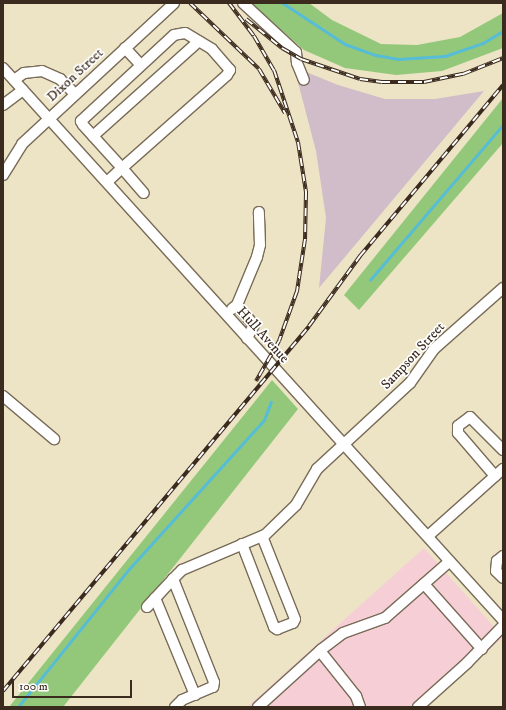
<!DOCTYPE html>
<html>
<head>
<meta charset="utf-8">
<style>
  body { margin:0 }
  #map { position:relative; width:506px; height:710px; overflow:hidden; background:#ece4c5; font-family:"IM FELL DW Pica",serif }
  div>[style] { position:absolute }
  .built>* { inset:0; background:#f6cfd6 }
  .industrial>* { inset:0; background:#d1bdc9 }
  .green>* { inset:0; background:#93c87a }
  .stream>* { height:2.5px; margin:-1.25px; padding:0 1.25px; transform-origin:1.25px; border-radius:1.25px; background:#57bcd5 }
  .roads { filter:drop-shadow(1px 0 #796b58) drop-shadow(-1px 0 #796b58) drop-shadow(0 1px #796b58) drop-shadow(0 -1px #796b58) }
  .minor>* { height:10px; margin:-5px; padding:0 5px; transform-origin:5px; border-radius:5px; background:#fff }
  .rail>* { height:4px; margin-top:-2px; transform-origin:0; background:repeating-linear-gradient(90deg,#fff 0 8px,#3b2a1e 0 16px); box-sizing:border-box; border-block:1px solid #3b2a1e }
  span { translate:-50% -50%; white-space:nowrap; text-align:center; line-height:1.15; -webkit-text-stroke:3.5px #fff; paint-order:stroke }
  .street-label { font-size:14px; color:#3b2a1e }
  .frame { position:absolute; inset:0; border:4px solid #3b2a1e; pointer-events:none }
  .scale { position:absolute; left:12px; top:680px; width:120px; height:18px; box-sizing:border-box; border:2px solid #3b2a1e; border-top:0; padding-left:5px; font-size:12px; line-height:14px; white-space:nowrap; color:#3b2a1e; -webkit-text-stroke:3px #fff; paint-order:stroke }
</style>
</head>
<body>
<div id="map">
  <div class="built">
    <i style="clip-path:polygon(424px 548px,503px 637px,427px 707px,247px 707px)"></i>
  </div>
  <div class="industrial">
    <i style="clip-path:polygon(294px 67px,338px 85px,385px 99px,435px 99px,484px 91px,319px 288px,326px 218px,316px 151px)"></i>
  </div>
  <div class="green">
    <i style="clip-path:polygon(251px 3px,309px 3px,332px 20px,381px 44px,417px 45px,460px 37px,503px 13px,503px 48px,442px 71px,396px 75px,345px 68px,304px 50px)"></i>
    <i style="clip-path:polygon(503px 98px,503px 143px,359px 310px,344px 295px)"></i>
    <i style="clip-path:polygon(272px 380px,298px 409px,63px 707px,9px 707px)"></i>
  </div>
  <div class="stream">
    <i style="left:283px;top:3px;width:74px;rotate:33.5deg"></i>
    <i style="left:345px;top:44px;width:33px;rotate:20deg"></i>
    <i style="left:376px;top:55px;width:22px;rotate:10deg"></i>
    <i style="left:398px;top:59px;width:47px;rotate:-3.7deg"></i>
    <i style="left:445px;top:56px;width:40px;rotate:-18.9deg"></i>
    <i style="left:483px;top:43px;width:23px;rotate:-31deg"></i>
    <i style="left:370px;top:280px;width:204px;rotate:-49.4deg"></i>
    <i style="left:18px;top:707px;width:177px;rotate:-51.2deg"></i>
    <i style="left:129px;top:569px;width:201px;rotate:-47.8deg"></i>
    <i style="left:264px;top:420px;width:19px;rotate:-69deg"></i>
  </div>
  <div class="roads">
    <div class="minor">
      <i style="left:243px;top:3px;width:72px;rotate:42.8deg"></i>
      <i style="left:296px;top:52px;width:11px;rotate:85deg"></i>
      <i style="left:297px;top:63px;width:18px;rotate:68deg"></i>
      <i style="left:125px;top:48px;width:23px;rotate:47deg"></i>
      <i style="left:3px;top:68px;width:745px;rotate:47.83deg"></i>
      <i style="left:14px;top:80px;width:12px;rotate:-35deg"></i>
      <i style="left:24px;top:73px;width:18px;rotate:-6deg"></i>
      <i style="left:42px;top:71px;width:20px;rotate:24deg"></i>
      <i style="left:60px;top:79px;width:20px;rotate:45deg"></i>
      <i style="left:3px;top:105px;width:25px;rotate:-37deg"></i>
      <i style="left:93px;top:136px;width:142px;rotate:-41.9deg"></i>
      <i style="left:3px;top:175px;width:36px;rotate:-58deg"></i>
      <i style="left:22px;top:144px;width:207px;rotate:-42.8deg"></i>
      <i style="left:107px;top:182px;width:21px;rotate:-43deg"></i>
      <i style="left:122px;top:168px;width:140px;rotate:-41.5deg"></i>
      <i style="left:227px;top:75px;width:6px;rotate:-59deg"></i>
      <i style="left:230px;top:70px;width:28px;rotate:-131deg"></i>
      <i style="left:212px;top:49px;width:31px;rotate:-149deg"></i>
      <i style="left:185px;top:33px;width:11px;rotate:170deg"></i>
      <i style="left:174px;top:35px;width:127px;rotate:137.2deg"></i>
      <i style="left:81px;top:121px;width:4px;rotate:63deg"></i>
      <i style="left:83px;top:125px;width:58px;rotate:47.8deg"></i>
      <i style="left:122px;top:168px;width:33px;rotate:49deg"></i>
      <i style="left:237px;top:305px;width:52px;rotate:-67.4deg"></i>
      <i style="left:257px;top:257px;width:12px;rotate:-76deg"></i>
      <i style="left:260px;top:245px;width:33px;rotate:-92deg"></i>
      <i style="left:232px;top:309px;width:6px;rotate:-39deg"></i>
      <i style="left:237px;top:305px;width:26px;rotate:50deg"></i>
      <i style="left:254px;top:325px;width:15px;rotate:118deg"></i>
      <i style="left:3px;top:396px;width:67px;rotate:40.1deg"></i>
      <i style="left:495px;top:476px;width:57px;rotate:-130.7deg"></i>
      <i style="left:458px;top:433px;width:7px;rotate:-90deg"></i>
      <i style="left:458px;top:426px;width:15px;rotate:-37deg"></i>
      <i style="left:470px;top:417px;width:47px;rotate:45deg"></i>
      <i style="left:428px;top:536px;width:101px;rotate:-41.8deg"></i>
      <i style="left:242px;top:544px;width:89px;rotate:68.9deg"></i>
      <i style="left:274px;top:627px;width:4px;rotate:34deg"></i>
      <i style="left:277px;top:629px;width:17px;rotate:-21deg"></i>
      <i style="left:293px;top:623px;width:4px;rotate:-63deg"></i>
      <i style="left:295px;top:619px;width:89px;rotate:-111.7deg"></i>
      <i style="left:503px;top:556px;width:8px;rotate:140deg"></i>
      <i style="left:497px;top:561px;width:10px;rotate:96deg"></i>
      <i style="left:496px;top:571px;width:10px;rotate:45deg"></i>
      <i style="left:424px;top:584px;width:87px;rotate:48.3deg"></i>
      <i style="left:155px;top:598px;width:105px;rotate:67.6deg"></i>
      <i style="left:147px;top:607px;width:38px;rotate:-47deg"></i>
      <i style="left:320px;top:651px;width:58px;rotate:51.3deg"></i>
      <i style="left:356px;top:696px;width:12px;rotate:70deg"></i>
      <i style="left:175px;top:707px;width:10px;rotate:-45deg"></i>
      <i style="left:182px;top:700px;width:34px;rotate:-23deg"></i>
      <i style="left:213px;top:687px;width:5px;rotate:-79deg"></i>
      <i style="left:214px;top:682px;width:111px;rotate:-111.7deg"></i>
      <i style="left:173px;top:579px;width:13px;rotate:-45deg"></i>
      <i style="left:182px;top:570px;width:90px;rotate:-22.9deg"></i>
      <i style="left:265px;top:535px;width:43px;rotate:-44.1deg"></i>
      <i style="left:296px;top:505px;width:42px;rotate:-59.7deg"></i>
      <i style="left:317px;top:469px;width:127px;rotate:-42.8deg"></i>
      <i style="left:410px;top:383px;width:42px;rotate:-54.8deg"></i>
      <i style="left:434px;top:349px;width:92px;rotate:-41.5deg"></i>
      <i style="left:258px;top:707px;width:86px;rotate:-42.2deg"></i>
      <i style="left:322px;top:649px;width:26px;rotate:-37deg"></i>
      <i style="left:343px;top:633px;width:45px;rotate:-19.7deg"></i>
      <i style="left:385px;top:618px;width:86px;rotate:-41.2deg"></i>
      <i style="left:418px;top:707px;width:66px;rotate:-41.9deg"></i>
      <i style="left:467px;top:663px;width:52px;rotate:-45.8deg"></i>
    </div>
  </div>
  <div class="rail">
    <i style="left:190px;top:3px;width:95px;rotate:43.7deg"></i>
    <i style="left:259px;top:69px;width:51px;rotate:59.4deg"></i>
    <i style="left:229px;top:3px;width:41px;rotate:52.9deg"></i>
    <i style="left:254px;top:36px;width:39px;rotate:60deg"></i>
    <i style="left:274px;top:70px;width:76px;rotate:71.6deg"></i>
    <i style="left:298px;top:142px;width:51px;rotate:80.9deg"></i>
    <i style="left:306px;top:192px;width:47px;rotate:91.2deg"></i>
    <i style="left:305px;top:239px;width:53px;rotate:98.7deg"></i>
    <i style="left:297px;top:291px;width:53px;rotate:109.8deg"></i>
    <i style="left:279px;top:341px;width:46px;rotate:119.9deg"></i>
    <i style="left:246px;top:19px;width:46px;rotate:38.9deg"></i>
    <i style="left:282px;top:48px;width:22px;rotate:30deg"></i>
    <i style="left:301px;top:59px;width:62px;rotate:18.7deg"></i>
    <i style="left:360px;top:79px;width:22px;rotate:8deg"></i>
    <i style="left:382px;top:82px;width:42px"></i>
    <i style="left:424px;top:82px;width:40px;rotate:-12deg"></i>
    <i style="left:463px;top:74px;width:43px;rotate:-21.8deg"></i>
    <i style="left:3px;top:691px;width:476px;rotate:-50deg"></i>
    <i style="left:309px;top:326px;width:87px;rotate:-53.9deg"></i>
    <i style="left:360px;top:256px;width:223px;rotate:-50.1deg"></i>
  </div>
  <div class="street-label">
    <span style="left:75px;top:75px;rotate:-43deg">Dixon Street</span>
    <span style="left:263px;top:335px;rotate:48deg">Hull Avenue</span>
    <span style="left:413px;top:356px;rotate:-47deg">Sampson Street</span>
  </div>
  <div class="frame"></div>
  <div class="scale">100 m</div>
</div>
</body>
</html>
